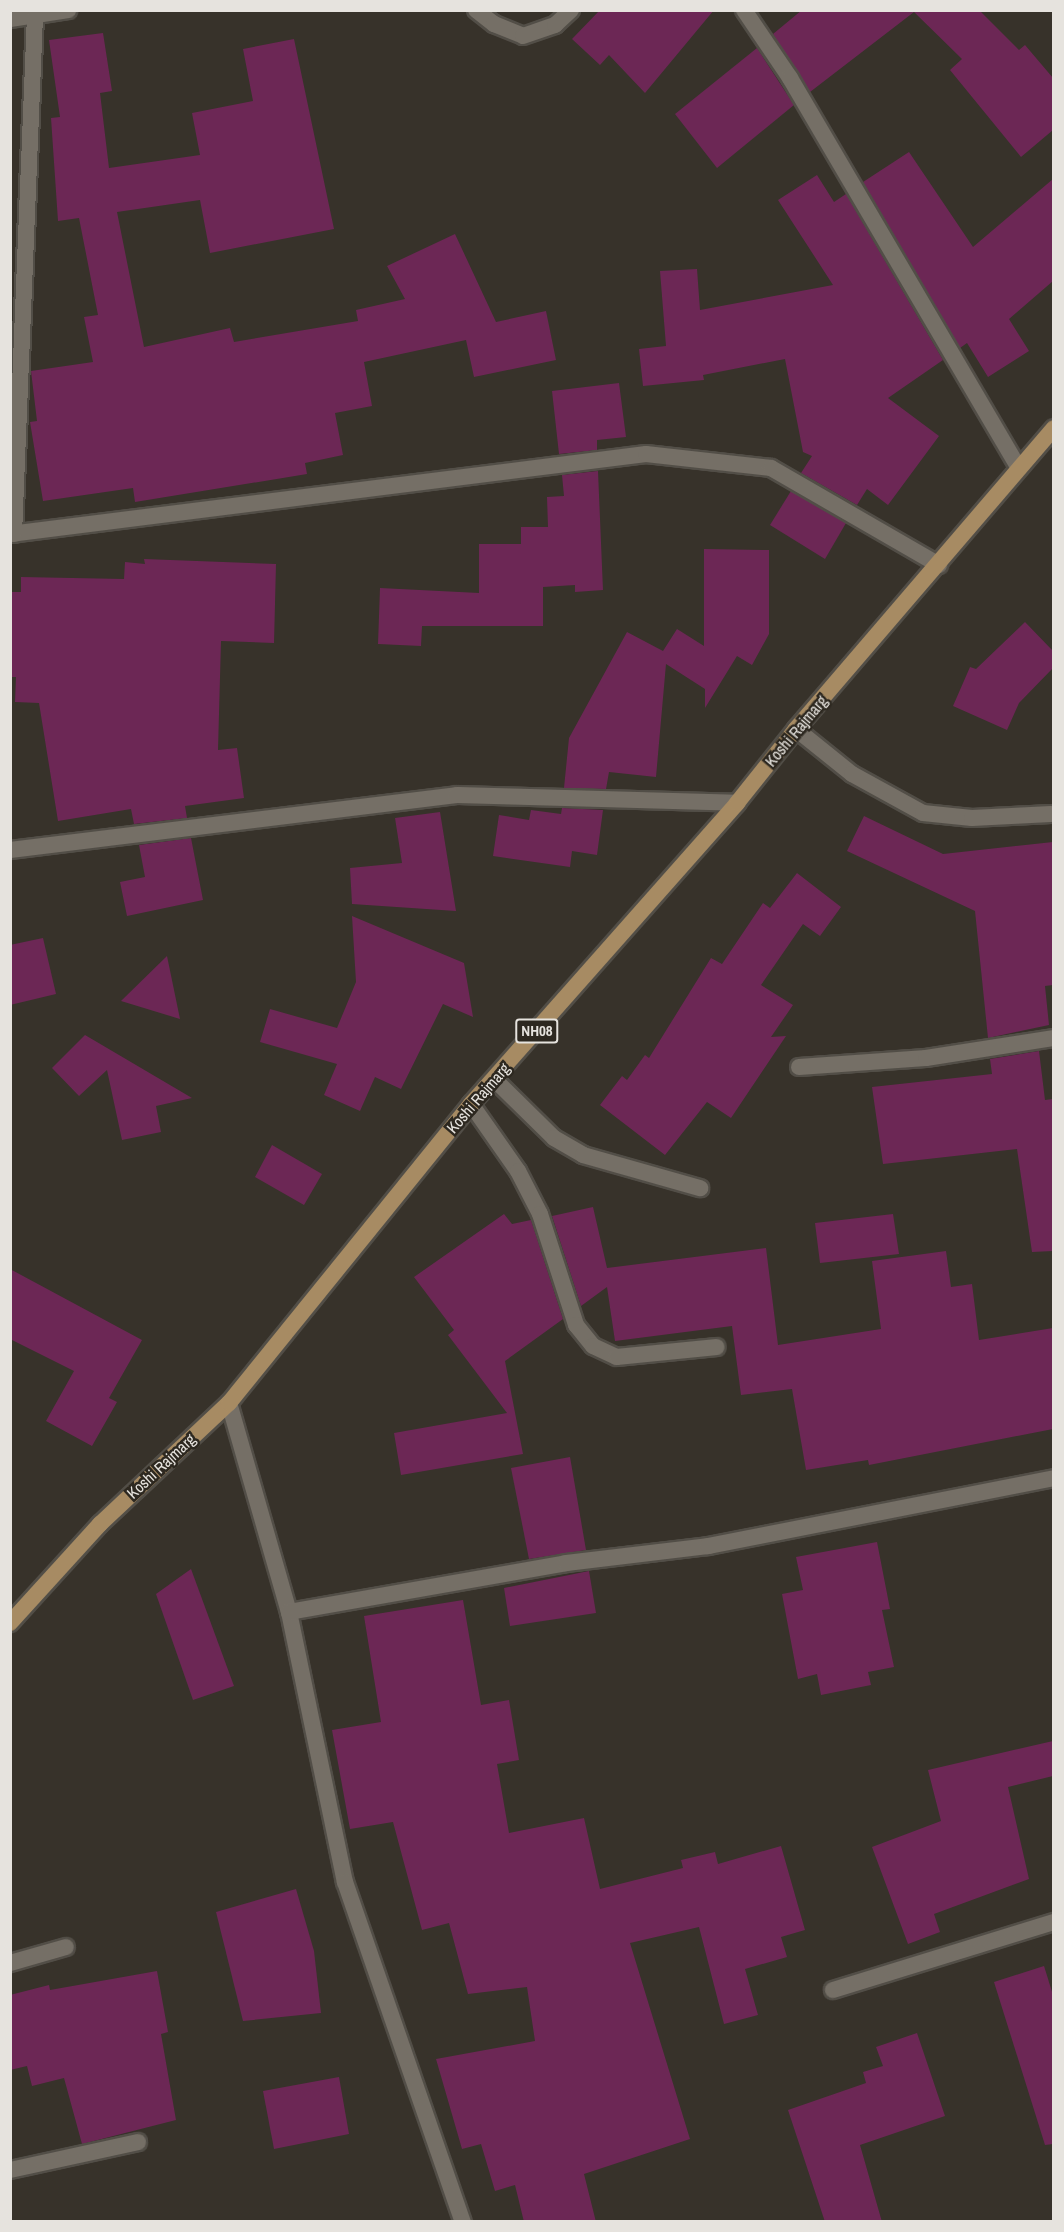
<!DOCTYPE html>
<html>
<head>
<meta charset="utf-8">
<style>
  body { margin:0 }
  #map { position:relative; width:1064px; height:2232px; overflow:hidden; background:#37322a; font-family:"Archivo Narrow",sans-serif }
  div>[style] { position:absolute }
  .building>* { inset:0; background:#6c2755 }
  .roads { filter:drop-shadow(2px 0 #524e47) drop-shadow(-2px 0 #524e47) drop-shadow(0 2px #524e47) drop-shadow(0 -2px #524e47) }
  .service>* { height:16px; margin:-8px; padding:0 8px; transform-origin:8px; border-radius:8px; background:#756f66 }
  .minor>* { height:16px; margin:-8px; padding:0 8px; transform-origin:8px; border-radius:8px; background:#756f66 }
  .primary>* { height:16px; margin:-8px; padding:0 8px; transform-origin:8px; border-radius:8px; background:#a78b63 }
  span { translate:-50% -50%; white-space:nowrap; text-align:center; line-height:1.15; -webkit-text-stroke:5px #2d2820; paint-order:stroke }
  .shield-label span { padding:2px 4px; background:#2d2820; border:2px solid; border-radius:4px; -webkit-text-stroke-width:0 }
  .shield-label { font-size:15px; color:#e6e3de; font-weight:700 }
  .street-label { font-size:16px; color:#e6e3de }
  .frame { position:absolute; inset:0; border:12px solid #e6e3de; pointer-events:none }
</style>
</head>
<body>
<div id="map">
  <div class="building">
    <i style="clip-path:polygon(600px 10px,714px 10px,645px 93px,609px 55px,600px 65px,572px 39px)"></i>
    <i style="clip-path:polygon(802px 10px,979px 10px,1019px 50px,1025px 45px,1053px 78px,1053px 130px,1021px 157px,950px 70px,962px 59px,914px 12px,810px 92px,773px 34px)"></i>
    <i style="clip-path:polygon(103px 33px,112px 91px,100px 93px,109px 168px,200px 155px,192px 113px,253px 101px,243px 49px,294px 39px,334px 229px,210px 253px,200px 200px,117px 212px,144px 347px,230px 328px,234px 342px,358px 321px,356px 310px,405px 299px,387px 266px,455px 234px,496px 322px,546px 311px,556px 360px,474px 377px,466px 340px,364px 362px,372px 406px,335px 413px,343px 455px,305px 463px,307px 474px,135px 502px,133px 488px,43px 501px,30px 422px,37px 421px,31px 371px,93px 362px,84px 317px,98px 315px,79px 218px,58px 221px,51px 118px,60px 117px,49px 40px)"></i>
    <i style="clip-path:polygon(757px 48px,794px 105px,717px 168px,675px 114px)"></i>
    <i style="clip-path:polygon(909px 152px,973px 247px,1053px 179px,1053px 281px,1009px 319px,1029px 351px,988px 377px,967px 343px,960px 348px,863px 182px)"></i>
    <i style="clip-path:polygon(817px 175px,834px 202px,846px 194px,943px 360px,888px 398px,939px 436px,888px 505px,867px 489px,857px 505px,801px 473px,812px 456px,803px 452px,785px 359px,703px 375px,704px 380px,643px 386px,639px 349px,666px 346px,660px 271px,697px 269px,700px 310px,833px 285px,778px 200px)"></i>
    <i style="clip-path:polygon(619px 383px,626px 437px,597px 440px,597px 450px,559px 454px,552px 391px)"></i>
    <i style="clip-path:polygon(598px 471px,603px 590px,575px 592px,575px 585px,543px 587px,543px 626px,422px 626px,421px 646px,378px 644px,380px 588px,479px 593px,479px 544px,521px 544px,521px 527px,548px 527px,547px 497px,564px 496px,562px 475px)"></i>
    <i style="clip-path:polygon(791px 491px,846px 523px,825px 559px,770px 525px)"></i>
    <i style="clip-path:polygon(704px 549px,769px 550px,769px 634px,752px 665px,737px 656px,705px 708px,705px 689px,666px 664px,656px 777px,609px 772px,606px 789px,564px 788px,569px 738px,627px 632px,663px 651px,677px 629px,704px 646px)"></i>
    <i style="clip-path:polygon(144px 559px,276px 564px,274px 643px,221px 641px,218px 750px,237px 748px,244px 798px,185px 806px,187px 818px,134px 824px,131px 809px,58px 821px,39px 703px,15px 702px,16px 677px,10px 677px,10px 592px,21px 592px,21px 577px,124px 579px,125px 562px,145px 564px)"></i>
    <i style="clip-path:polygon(1025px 622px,1053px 651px,1053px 668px,1019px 703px,1007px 730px,953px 706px,970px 667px,976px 669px)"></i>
    <i style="clip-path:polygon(562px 808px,603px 810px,597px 855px,572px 851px,570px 867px,493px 856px,499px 815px,529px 820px,531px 810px,561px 814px)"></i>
    <i style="clip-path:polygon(440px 812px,456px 911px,352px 904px,350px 868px,402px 863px,395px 818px)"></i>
    <i style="clip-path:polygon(864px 816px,943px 854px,1053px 842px,1053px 985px,1045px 986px,1049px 1025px,988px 1038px,975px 911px,847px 851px)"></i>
    <i style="clip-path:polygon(191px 838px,203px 900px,127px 916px,120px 882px,145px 877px,139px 845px)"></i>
    <i style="clip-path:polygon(797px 873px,841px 907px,820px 936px,803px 924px,761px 985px,793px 1005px,771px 1037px,786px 1036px,731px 1118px,707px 1102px,665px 1155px,600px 1105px,622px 1076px,627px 1080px,645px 1055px,649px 1058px,711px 958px,722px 964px,763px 903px,770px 908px)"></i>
    <i style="clip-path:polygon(352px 916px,464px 963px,473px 1017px,443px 1004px,401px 1089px,375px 1077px,360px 1111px,324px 1095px,337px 1064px,260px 1042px,270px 1009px,337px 1028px,356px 982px)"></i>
    <i style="clip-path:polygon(43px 938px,56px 994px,10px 1005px,10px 945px)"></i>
    <i style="clip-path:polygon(167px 956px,180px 1019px,121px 1001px)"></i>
    <i style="clip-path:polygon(85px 1035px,102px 1045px,192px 1098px,156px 1106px,161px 1132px,122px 1140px,107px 1070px,79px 1096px,52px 1068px)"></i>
    <i style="clip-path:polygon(1039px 1051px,1045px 1100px,1053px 1099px,1053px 1251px,1032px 1252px,1017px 1149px,883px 1164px,872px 1087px,992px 1074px,990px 1059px)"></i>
    <i style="clip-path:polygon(272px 1145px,322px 1174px,304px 1205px,255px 1177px)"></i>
    <i style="clip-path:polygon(593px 1207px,607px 1268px,766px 1248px,778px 1345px,881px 1329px,872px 1261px,946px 1251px,951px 1287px,972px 1284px,979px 1340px,1053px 1328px,1053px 1429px,869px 1465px,868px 1460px,806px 1470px,792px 1389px,741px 1395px,732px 1326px,615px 1341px,607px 1287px,581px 1306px,552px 1216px)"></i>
    <i style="clip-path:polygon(504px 1214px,512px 1224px,531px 1220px,563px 1319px,505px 1361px,523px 1454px,401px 1475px,394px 1433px,507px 1413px,448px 1335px,454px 1330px,414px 1277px)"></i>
    <i style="clip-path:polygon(893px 1214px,899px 1254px,820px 1263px,815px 1223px)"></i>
    <i style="clip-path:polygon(10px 1269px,142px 1340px,109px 1398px,117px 1402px,92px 1446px,46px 1421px,74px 1371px,10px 1339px)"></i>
    <i style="clip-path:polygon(570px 1457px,586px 1550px,529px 1559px,511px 1468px)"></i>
    <i style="clip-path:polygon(877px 1542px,890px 1609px,882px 1610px,894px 1667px,868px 1672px,871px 1685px,821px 1695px,817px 1674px,798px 1679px,782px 1594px,803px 1590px,796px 1557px)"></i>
    <i style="clip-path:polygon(191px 1569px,234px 1686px,193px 1700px,156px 1594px)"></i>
    <i style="clip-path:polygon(589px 1571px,596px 1613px,510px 1626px,504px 1588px)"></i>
    <i style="clip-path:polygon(463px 1600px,481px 1705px,509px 1700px,519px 1760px,497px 1764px,509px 1833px,584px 1818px,600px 1889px,683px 1868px,681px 1860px,715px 1852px,718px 1864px,781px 1846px,805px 1930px,781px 1937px,787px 1957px,745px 1969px,758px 2015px,724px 2024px,699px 1927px,630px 1943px,690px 2139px,584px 2174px,596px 2222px,524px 2222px,515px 2185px,495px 2191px,481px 2144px,462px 2149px,436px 2059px,535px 2041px,527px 1987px,468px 1994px,449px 1923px,422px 1930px,393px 1822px,350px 1829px,332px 1730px,381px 1722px,364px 1616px)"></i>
    <i style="clip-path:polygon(1053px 1741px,1053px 1776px,1008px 1787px,1029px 1879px,934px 1914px,940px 1932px,908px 1944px,872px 1847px,941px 1821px,928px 1770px)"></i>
    <i style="clip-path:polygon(296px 1889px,314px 1951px,321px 2013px,243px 2021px,216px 1912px)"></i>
    <i style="clip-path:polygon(1044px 1966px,1053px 1995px,1053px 2144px,1045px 2145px,994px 1982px)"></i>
    <i style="clip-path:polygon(157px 1971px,168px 2032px,161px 2034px,176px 2120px,82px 2144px,64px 2078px,32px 2086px,27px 2066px,10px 2070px,10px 1995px,49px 1985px,50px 1990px)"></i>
    <i style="clip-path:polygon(917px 2033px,945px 2116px,860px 2145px,882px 2222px,825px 2222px,788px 2110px,866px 2083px,863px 2072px,883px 2066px,876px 2047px)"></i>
    <i style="clip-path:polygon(339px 2077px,349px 2134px,274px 2149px,263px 2091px)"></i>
  </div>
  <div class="roads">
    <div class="service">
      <i style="left:494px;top:1079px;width:84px;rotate:44.5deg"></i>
      <i style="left:554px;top:1138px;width:34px;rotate:30deg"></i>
      <i style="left:583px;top:1155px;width:122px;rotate:15.8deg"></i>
      <i style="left:471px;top:1104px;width:82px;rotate:55deg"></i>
      <i style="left:518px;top:1171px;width:48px;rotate:62.9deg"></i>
      <i style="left:540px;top:1214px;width:117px;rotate:72deg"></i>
      <i style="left:576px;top:1325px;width:27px;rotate:51deg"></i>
      <i style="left:593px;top:1346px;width:26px;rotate:25deg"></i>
      <i style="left:617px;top:1357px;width:100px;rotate:-5.7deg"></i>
    </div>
    <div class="minor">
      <i style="left:476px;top:10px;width:23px;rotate:38deg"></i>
      <i style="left:494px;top:24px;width:31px;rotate:22deg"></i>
      <i style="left:523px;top:36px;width:34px;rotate:-19deg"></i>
      <i style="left:555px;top:25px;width:22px;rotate:-43deg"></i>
      <i style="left:744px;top:10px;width:82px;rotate:55.9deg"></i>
      <i style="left:790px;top:78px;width:452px;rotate:59.6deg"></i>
      <i style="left:10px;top:19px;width:59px;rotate:-8.8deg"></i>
      <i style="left:10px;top:534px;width:641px;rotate:-7.17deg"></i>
      <i style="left:646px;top:454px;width:126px;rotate:6.4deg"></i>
      <i style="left:771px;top:468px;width:194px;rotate:30deg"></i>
      <i style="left:14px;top:534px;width:518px;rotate:-87.68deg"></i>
      <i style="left:796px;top:729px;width:72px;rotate:38.8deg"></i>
      <i style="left:852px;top:774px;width:81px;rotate:28.8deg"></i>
      <i style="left:923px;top:813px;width:49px;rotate:5.8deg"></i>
      <i style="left:972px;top:818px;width:79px;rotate:-2.9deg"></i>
      <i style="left:10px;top:850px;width:450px;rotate:-7deg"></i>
      <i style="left:457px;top:795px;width:280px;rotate:1.6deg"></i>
      <i style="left:799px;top:1067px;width:127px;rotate:-4.1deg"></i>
      <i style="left:926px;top:1058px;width:130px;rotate:-8.9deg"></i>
      <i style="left:229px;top:1403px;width:217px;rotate:74deg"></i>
      <i style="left:289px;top:1612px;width:276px;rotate:78.3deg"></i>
      <i style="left:345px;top:1882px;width:360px;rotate:70.9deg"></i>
      <i style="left:289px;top:1612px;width:281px;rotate:-10deg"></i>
      <i style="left:566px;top:1563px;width:143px;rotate:-6.8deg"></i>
      <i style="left:708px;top:1546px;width:353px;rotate:-11.1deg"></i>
      <i style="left:10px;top:1963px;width:58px;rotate:-15.9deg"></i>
      <i style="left:833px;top:1990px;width:231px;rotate:-17.1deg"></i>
      <i style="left:10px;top:2170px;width:131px;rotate:-12.3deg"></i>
    </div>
    <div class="primary">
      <i style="left:10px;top:1623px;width:134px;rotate:-47.7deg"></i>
      <i style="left:100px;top:1524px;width:177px;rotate:-43.2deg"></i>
      <i style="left:229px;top:1403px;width:385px;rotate:-51deg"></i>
      <i style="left:471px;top:1104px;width:402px;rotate:-48.5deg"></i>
      <i style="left:737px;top:803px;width:95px;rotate:-51.4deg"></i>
      <i style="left:796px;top:729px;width:396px;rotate:-49.4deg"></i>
    </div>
  </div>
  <div class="shield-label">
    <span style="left:537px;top:1031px">NH08</span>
  </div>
  <div class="street-label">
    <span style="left:796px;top:731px;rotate:-50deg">Koshi Rajmarg</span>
    <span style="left:478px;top:1098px;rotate:-49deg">Koshi Rajmarg</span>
    <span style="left:161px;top:1466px;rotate:-43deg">Koshi Rajmarg</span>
  </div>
  <div class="frame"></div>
</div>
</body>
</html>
